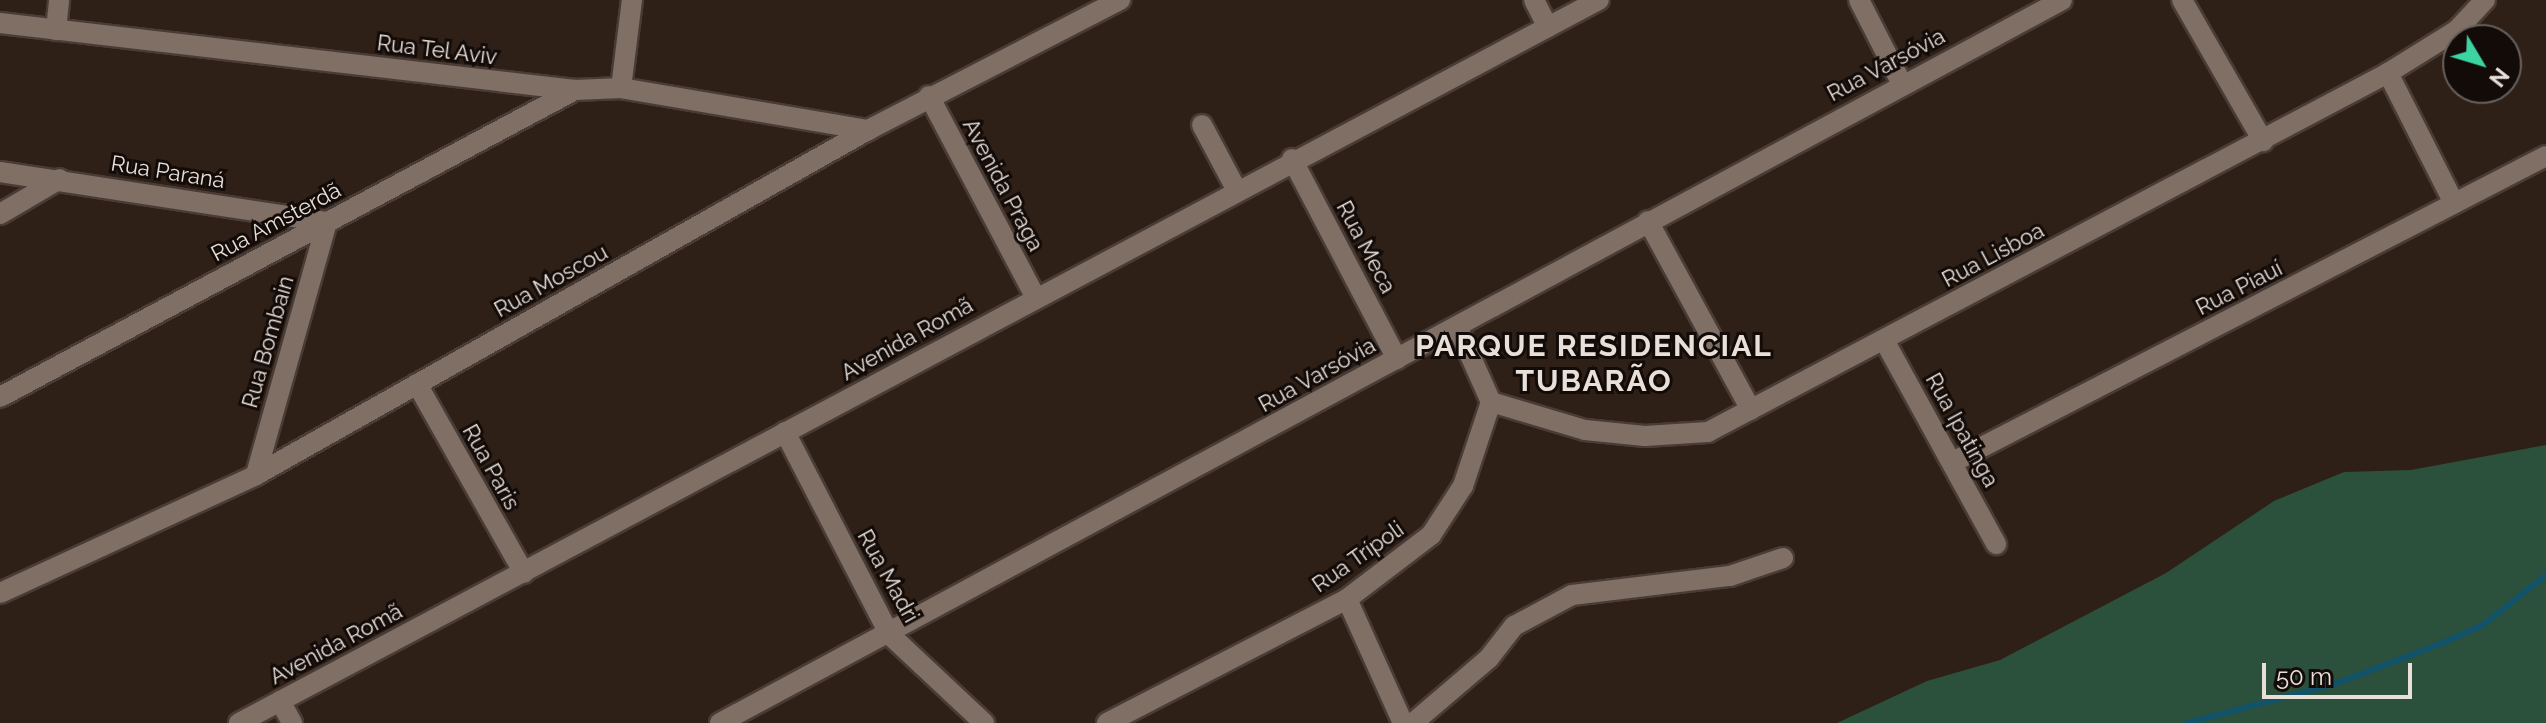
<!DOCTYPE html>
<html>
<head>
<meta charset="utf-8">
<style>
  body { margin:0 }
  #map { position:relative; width:2546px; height:723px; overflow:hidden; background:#2e2017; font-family:Raleway,sans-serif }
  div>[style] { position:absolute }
  .green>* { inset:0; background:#2b503b }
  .stream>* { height:6px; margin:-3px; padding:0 3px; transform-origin:3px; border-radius:3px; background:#12536a }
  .roads { filter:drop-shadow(2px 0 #493c36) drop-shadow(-2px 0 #493c36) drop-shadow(0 2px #493c36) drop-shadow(0 -2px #493c36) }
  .minor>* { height:20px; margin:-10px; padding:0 10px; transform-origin:10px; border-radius:10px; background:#806f65 }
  span { translate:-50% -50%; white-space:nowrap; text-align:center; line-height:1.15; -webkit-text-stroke:6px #120b08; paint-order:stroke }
  .street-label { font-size:22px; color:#e9dfd9 }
  .district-label { font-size:30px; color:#e9dfd9; font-weight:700; letter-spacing:2px }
  .north { position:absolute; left:2442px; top:24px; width:80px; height:80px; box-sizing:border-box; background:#120b08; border:2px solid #68605c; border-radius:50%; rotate:128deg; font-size:22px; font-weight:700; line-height:32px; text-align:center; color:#e9dfd9 }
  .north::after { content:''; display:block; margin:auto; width:28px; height:36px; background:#3dd4a3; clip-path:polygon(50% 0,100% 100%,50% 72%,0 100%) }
  .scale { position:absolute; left:2262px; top:663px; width:150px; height:36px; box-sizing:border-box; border:4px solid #e9dfd9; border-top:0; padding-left:10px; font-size:24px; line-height:28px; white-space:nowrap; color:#e9dfd9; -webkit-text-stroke:6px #120b08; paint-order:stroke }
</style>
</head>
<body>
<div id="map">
  <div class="green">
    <i style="clip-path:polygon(2546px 445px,2546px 723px,1837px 723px,1927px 681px,2000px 660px,2166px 573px,2274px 501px,2344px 472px,2411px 470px)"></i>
  </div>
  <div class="stream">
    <i style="left:2187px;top:723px;width:153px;rotate:-14.8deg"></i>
    <i style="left:2335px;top:684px;width:112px;rotate:-20.9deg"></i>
    <i style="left:2440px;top:644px;width:47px;rotate:-23.8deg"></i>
    <i style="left:2483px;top:625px;width:80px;rotate:-38.4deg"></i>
  </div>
  <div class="roads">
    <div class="minor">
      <i style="left:1534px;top:0;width:30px;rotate:63deg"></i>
      <i style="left:1859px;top:0;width:94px;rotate:62.9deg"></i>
      <i style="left:2182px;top:0;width:163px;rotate:60.1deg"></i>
      <i style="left:0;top:23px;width:579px;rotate:6.65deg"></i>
      <i style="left:575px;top:90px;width:46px;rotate:-2.5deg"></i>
      <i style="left:621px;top:88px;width:251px;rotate:9.7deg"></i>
      <i style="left:56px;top:30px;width:30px;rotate:-84deg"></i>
      <i style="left:2388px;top:73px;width:146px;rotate:63.1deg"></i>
      <i style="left:621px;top:88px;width:89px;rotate:-82.9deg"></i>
      <i style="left:929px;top:96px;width:226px;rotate:62.1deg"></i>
      <i style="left:1202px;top:125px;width:72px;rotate:62deg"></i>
      <i style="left:1292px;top:159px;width:226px;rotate:62.3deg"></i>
      <i style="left:0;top:172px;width:331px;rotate:8.7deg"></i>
      <i style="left:327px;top:222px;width:263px;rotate:105.7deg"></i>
      <i style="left:0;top:214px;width:69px;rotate:-30.3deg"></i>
      <i style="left:1648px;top:221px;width:215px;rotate:61.4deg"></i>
      <i style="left:1884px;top:340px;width:233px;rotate:61.2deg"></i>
      <i style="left:417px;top:384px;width:217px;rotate:60.5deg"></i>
      <i style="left:0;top:397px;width:652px;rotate:-28.1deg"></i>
      <i style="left:1491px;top:402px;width:98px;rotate:16.6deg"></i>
      <i style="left:1585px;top:430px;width:60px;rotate:5.7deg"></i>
      <i style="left:1645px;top:436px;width:63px;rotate:-3.6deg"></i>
      <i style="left:1708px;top:432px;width:769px;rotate:-27.83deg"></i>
      <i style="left:2388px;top:73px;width:81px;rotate:-31.9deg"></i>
      <i style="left:2457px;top:30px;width:41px;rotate:-47deg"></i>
      <i style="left:785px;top:432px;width:229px;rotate:62.7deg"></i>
      <i style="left:890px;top:635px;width:129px;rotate:43.1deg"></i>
      <i style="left:1953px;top:462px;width:667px;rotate:-27.29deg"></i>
      <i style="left:0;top:593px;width:282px;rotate:-24.7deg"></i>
      <i style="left:256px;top:475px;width:703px;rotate:-29.41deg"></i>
      <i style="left:868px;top:130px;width:284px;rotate:-27.3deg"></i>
      <i style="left:1347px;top:599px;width:136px;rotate:65.7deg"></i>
      <i style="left:280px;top:701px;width:25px;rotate:61deg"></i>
      <i style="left:239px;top:723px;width:1540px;rotate:-28deg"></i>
      <i style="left:720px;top:723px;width:1524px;rotate:-28.31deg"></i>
      <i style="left:1107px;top:723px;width:270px;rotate:-27.3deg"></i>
      <i style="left:1347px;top:599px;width:106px;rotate:-37.3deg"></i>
      <i style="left:1431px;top:535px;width:59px;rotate:-56.9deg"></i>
      <i style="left:1463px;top:486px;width:89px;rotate:-71.6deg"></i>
      <i style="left:1491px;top:402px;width:83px;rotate:-114.1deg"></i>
      <i style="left:1413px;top:723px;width:100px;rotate:-40.5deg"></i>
      <i style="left:1489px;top:658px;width:41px;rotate:-52deg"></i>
      <i style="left:1514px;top:626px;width:66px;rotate:-28.1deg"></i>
      <i style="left:1572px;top:595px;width:159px;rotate:-6.9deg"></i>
      <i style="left:1730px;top:576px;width:56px;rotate:-18.8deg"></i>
    </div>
  </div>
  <div class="street-label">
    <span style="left:437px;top:50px;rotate:7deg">Rua Tel Aviv</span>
    <span style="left:1886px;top:65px;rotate:-28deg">Rua Varsóvia</span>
    <span style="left:168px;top:172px;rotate:9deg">Rua Paraná</span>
    <span style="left:1003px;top:185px;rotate:62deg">Avenida Praga</span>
    <span style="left:276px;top:222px;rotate:-28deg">Rua Amsterdã</span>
    <span style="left:1366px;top:247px;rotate:62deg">Rua Meca</span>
    <span style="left:1993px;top:255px;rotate:-28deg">Rua Lisboa</span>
    <span style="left:551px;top:281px;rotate:-29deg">Rua Moscou</span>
    <span style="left:2239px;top:288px;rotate:-27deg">Rua Piauí</span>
    <span style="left:907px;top:339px;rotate:-29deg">Avenida Romã</span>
    <span style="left:268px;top:342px;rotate:-74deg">Rua Bombain</span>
    <span style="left:1317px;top:375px;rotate:-29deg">Rua Varsóvia</span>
    <span style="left:1962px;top:430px;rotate:61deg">Rua Ipatinga</span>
    <span style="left:491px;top:467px;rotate:61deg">Rua Paris</span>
    <span style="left:1358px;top:557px;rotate:-35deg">Rua Trípoli</span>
    <span style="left:888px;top:576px;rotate:61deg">Rua Madri</span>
    <span style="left:336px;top:644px;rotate:-28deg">Avenida Romã</span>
  </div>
  <div class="district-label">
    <span style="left:1594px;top:363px">PARQUE RESIDENCIAL<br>TUBARÃO</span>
  </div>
  <div class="north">N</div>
  <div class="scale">50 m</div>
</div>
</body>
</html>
